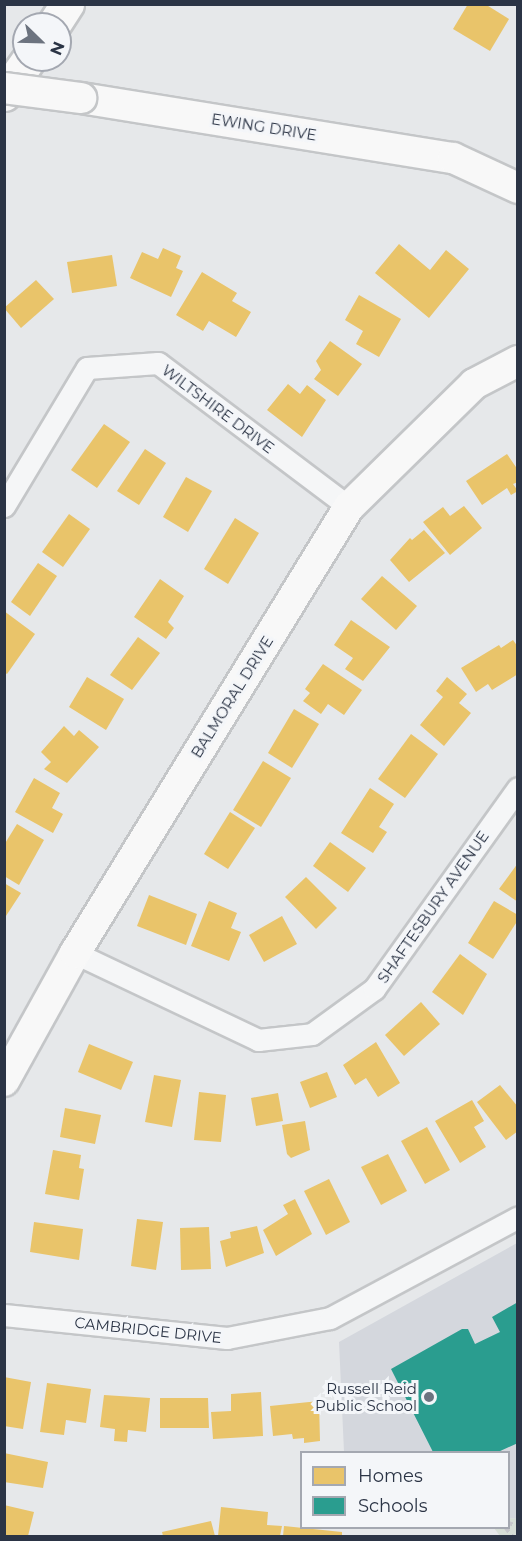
<!DOCTYPE html>
<html>
<head>
<meta charset="utf-8">
<style>
  body { margin:0 }
  #map { position:relative; width:522px; height:1541px; overflow:hidden; background:#e6e8ea; font-family:Montserrat,sans-serif }
  div>[style] { position:absolute }
  .built>* { inset:0; background:#d4d7dd }
  .green>* { inset:0; background:#d6ded6 }
  .homes>* { inset:0; background:#e9c46a }
  .schools>* { inset:0; background:#2a9d8f }
  .path>* { height:4px; margin-top:-2px; transform-origin:0; background:repeating-linear-gradient(90deg,#c5c6ca 0 4.5px,transparent 0 9px) }
  .roads { filter:drop-shadow(2px 0 #c4c6c8) drop-shadow(-2px 0 #c4c6c8) drop-shadow(0 2px #c4c6c8) drop-shadow(0 -2px #c4c6c8) }
  .street>* { height:21px; margin:-10.5px; padding:0 10.5px; transform-origin:10.5px; border-radius:10.5px; background:#f5f6f7 }
  .secondary>* { height:30px; margin:-15px; padding:0 15px; transform-origin:15px; border-radius:15px; background:#f8f8f8 }
  .highway>* { height:33px; margin:-16.5px; padding:0 16.5px; transform-origin:16.5px; border-radius:16.5px; background:#f8f8f8 }
  .bridges { filter:drop-shadow(2px 0 #c4c6c8) drop-shadow(-2px 0 #c4c6c8) drop-shadow(0 2px #c4c6c8) drop-shadow(0 -2px #c4c6c8) }
  .secondary-bridge>* { height:30px; margin:-15px; padding:0 15px; transform-origin:15px; border-radius:15px; background:#f8f8f8 }
  .dots>* { width:16px; height:16px; translate:-50% -50%; box-sizing:border-box; border:3px solid #f4f6f9; border-radius:50% }
  span { translate:-50% -50%; white-space:nowrap; text-align:center; line-height:1.15; -webkit-text-stroke:6px #f4f6f9; paint-order:stroke }
  .street-label { font-size:15px; color:#2b3445 }
  .poi-label { font-size:15px; color:#2b3445 }
  .right { translate:-100% -50%; text-align:right }
  .frame { position:absolute; inset:0; border:6px solid #2b3445; pointer-events:none }
  .legend { position:absolute; left:300px; top:1451px; width:210px; height:78px; box-sizing:border-box; background:#f4f6f9; border:2px solid #a4a8b1; margin:0; padding:8px 10px; list-style:none; font-size:18px; color:#2b3445 }
  .legend li { display:flex; align-items:center; gap:12px; height:30px }
  .legend b { width:30px; border:2px solid #a4a8b1 }
  .north { position:absolute; left:12px; top:12px; width:60px; height:60px; box-sizing:border-box; background:#f4f6f9; border:2px solid #a4a8b1; border-radius:50%; rotate:113deg; font-size:16px; font-weight:700; line-height:24px; text-align:center; color:#2b3445 }
  .north::after { content:''; display:block; margin:auto; width:21px; height:27px; background:#6c737f; clip-path:polygon(50% 0,100% 100%,50% 72%,0 100%) }
</style>
</head>
<body>
<div id="map">
  <div class="built">
    <i style="clip-path:polygon(517px 1243px,517px 1519px,509px 1518px,508px 1452px,344px 1452px,339px 1342px)"></i>
  </div>
  <div class="green">
    <i style="clip-path:polygon(509px 1518px,517px 1519px,517px 1536px,500px 1536px,494px 1528px,508px 1528px)"></i>
  </div>
  <div class="homes">
    <i style="clip-path:polygon(468px 4px,485px 4px,509px 19px,490px 51px,453px 29px)"></i>
    <i style="clip-path:polygon(399px 244px,430px 270px,446px 250px,469px 269px,429px 318px,375px 273px)"></i>
    <i style="clip-path:polygon(163px 248px,181px 256px,176px 268px,183px 271px,171px 297px,130px 278px,142px 252px,158px 259px)"></i>
    <i style="clip-path:polygon(112px 255px,117px 286px,72px 293px,67px 262px)"></i>
    <i style="clip-path:polygon(202px 272px,237px 293px,232px 301px,251px 312px,236px 337px,209px 321px,203px 331px,176px 315px)"></i>
    <i style="clip-path:polygon(36px 280px,54px 299px,21px 328px,4px 308px)"></i>
    <i style="clip-path:polygon(359px 295px,401px 319px,379px 357px,356px 344px,363px 331px,345px 320px)"></i>
    <i style="clip-path:polygon(330px 341px,362px 364px,338px 396px,314px 379px,321px 370px,316px 361px)"></i>
    <i style="clip-path:polygon(288px 384px,300px 394px,307px 385px,326px 400px,302px 437px,267px 410px)"></i>
    <i style="clip-path:polygon(104px 424px,130px 442px,97px 488px,71px 470px)"></i>
    <i style="clip-path:polygon(145px 449px,166px 463px,139px 505px,117px 491px)"></i>
    <i style="clip-path:polygon(507px 454px,518px 470px,518px 482px,513px 484px,518px 491px,511px 495px,507px 488px,482px 505px,466px 481px)"></i>
    <i style="clip-path:polygon(186px 477px,212px 491px,188px 532px,163px 517px)"></i>
    <i style="clip-path:polygon(464px 506px,482px 528px,450px 555px,423px 522px,443px 507px,450px 516px)"></i>
    <i style="clip-path:polygon(69px 514px,90px 529px,63px 567px,42px 552px)"></i>
    <i style="clip-path:polygon(235px 518px,259px 533px,228px 584px,204px 569px)"></i>
    <i style="clip-path:polygon(424px 530px,445px 553px,409px 582px,390px 560px,410px 538px,412px 540px)"></i>
    <i style="clip-path:polygon(38px 563px,57px 576px,30px 616px,11px 602px)"></i>
    <i style="clip-path:polygon(382px 576px,417px 606px,396px 630px,361px 599px)"></i>
    <i style="clip-path:polygon(160px 579px,184px 596px,168px 622px,174px 628px,166px 639px,134px 617px)"></i>
    <i style="clip-path:polygon(4px 611px,35px 634px,7px 674px,4px 672px)"></i>
    <i style="clip-path:polygon(351px 620px,390px 647px,363px 681px,345px 669px,353px 658px,334px 645px)"></i>
    <i style="clip-path:polygon(138px 637px,160px 653px,132px 690px,110px 675px)"></i>
    <i style="clip-path:polygon(513px 640px,518px 647px,518px 674px,492px 690px,488px 684px,476px 692px,461px 668px,499px 645px,501px 648px)"></i>
    <i style="clip-path:polygon(323px 664px,362px 690px,344px 715px,328px 704px,321px 714px,303px 701px,310px 693px,305px 689px)"></i>
    <i style="clip-path:polygon(87px 677px,124px 699px,106px 730px,69px 707px)"></i>
    <i style="clip-path:polygon(447px 677px,467px 694px,459px 703px,471px 713px,444px 746px,420px 725px,443px 697px,436px 691px)"></i>
    <i style="clip-path:polygon(294px 709px,319px 724px,292px 768px,268px 753px)"></i>
    <i style="clip-path:polygon(64px 726px,74px 736px,79px 730px,99px 747px,67px 783px,44px 769px,51px 762px,41px 752px)"></i>
    <i style="clip-path:polygon(411px 734px,438px 754px,405px 798px,378px 779px)"></i>
    <i style="clip-path:polygon(263px 761px,291px 778px,261px 827px,233px 810px)"></i>
    <i style="clip-path:polygon(34px 778px,60px 793px,52px 808px,63px 814px,53px 833px,15px 812px)"></i>
    <i style="clip-path:polygon(370px 788px,394px 804px,379px 827px,387px 832px,373px 853px,341px 833px)"></i>
    <i style="clip-path:polygon(230px 812px,255px 828px,228px 869px,204px 854px)"></i>
    <i style="clip-path:polygon(17px 824px,44px 840px,19px 885px,4px 876px,4px 845px)"></i>
    <i style="clip-path:polygon(330px 842px,366px 868px,348px 892px,313px 866px)"></i>
    <i style="clip-path:polygon(518px 863px,518px 902px,499px 889px)"></i>
    <i style="clip-path:polygon(306px 877px,337px 908px,316px 929px,285px 897px)"></i>
    <i style="clip-path:polygon(4px 883px,21px 893px,4px 919px)"></i>
    <i style="clip-path:polygon(149px 895px,197px 914px,186px 945px,137px 926px)"></i>
    <i style="clip-path:polygon(209px 901px,237px 913px,231px 928px,241px 932px,229px 961px,191px 946px)"></i>
    <i style="clip-path:polygon(494px 901px,518px 915px,518px 920px,493px 959px,468px 943px)"></i>
    <i style="clip-path:polygon(282px 916px,297px 944px,264px 962px,249px 935px)"></i>
    <i style="clip-path:polygon(460px 954px,487px 974px,463px 1015px,432px 992px)"></i>
    <i style="clip-path:polygon(421px 1002px,440px 1024px,404px 1056px,385px 1035px)"></i>
    <i style="clip-path:polygon(376px 1042px,400px 1083px,378px 1097px,366px 1078px,355px 1085px,343px 1065px)"></i>
    <i style="clip-path:polygon(89px 1044px,133px 1062px,121px 1090px,78px 1072px)"></i>
    <i style="clip-path:polygon(327px 1072px,337px 1097px,310px 1108px,300px 1082px)"></i>
    <i style="clip-path:polygon(154px 1075px,181px 1080px,172px 1127px,145px 1122px)"></i>
    <i style="clip-path:polygon(500px 1085px,518px 1107px,518px 1131px,506px 1140px,477px 1102px)"></i>
    <i style="clip-path:polygon(199px 1092px,226px 1095px,221px 1142px,194px 1140px)"></i>
    <i style="clip-path:polygon(278px 1093px,283px 1121px,256px 1126px,251px 1098px)"></i>
    <i style="clip-path:polygon(472px 1100px,484px 1121px,474px 1127px,486px 1147px,460px 1163px,435px 1121px)"></i>
    <i style="clip-path:polygon(65px 1108px,101px 1115px,95px 1144px,60px 1137px)"></i>
    <i style="clip-path:polygon(305px 1121px,310px 1150px,291px 1158px,287px 1154px,282px 1125px)"></i>
    <i style="clip-path:polygon(427px 1127px,450px 1170px,425px 1184px,401px 1141px)"></i>
    <i style="clip-path:polygon(53px 1150px,81px 1155px,79px 1168px,84px 1169px,79px 1200px,45px 1194px)"></i>
    <i style="clip-path:polygon(388px 1154px,407px 1191px,381px 1205px,361px 1167px)"></i>
    <i style="clip-path:polygon(329px 1179px,350px 1222px,326px 1235px,304px 1191px)"></i>
    <i style="clip-path:polygon(295px 1199px,312px 1234px,276px 1256px,263px 1230px,288px 1214px,283px 1205px)"></i>
    <i style="clip-path:polygon(137px 1219px,163px 1222px,156px 1270px,131px 1266px)"></i>
    <i style="clip-path:polygon(34px 1222px,83px 1229px,79px 1260px,30px 1252px)"></i>
    <i style="clip-path:polygon(257px 1226px,264px 1253px,226px 1267px,220px 1241px,231px 1238px,230px 1232px)"></i>
    <i style="clip-path:polygon(209px 1227px,211px 1269px,181px 1270px,180px 1228px)"></i>
    <i style="clip-path:polygon(4px 1377px,31px 1382px,23px 1429px,4px 1426px)"></i>
    <i style="clip-path:polygon(47px 1383px,91px 1389px,86px 1423px,66px 1420px,64px 1435px,40px 1432px)"></i>
    <i style="clip-path:polygon(261px 1392px,263px 1436px,213px 1439px,211px 1412px,231px 1411px,231px 1394px)"></i>
    <i style="clip-path:polygon(104px 1395px,150px 1398px,146px 1432px,128px 1430px,127px 1442px,114px 1441px,115px 1429px,100px 1427px)"></i>
    <i style="clip-path:polygon(160px 1398px,208px 1398px,209px 1428px,160px 1428px)"></i>
    <i style="clip-path:polygon(319px 1401px,320px 1441px,304px 1443px,304px 1438px,293px 1439px,292px 1434px,273px 1436px,270px 1406px)"></i>
    <i style="clip-path:polygon(4px 1453px,48px 1462px,43px 1488px,4px 1482px)"></i>
    <i style="clip-path:polygon(4px 1505px,34px 1512px,28px 1536px,4px 1536px)"></i>
    <i style="clip-path:polygon(221px 1507px,268px 1512px,267px 1525px,282px 1526px,280px 1536px,218px 1536px)"></i>
    <i style="clip-path:polygon(211px 1521px,215px 1536px,163px 1536px,162px 1532px)"></i>
    <i style="clip-path:polygon(284px 1526px,342px 1532px,342px 1536px,283px 1536px)"></i>
  </div>
  <div class="schools">
    <i style="clip-path:polygon(518px 1302px,518px 1443px,498px 1452px,433px 1452px,391px 1369px,462px 1329px,468px 1329px,475px 1344px,500px 1332px,492px 1317px)"></i>
  </div>
  <div class="path">
    <i style="left:508px;top:1523px;width:10px;rotate:17deg"></i>
    <i style="left:506px;top:1528px;width:10px;rotate:53deg"></i>
  </div>
  <div class="roads">
    <div class="street">
      <i style="left:4px;top:506px;width:161px;rotate:-59deg"></i>
      <i style="left:87px;top:368px;width:71px;rotate:-4deg"></i>
      <i style="left:158px;top:363px;width:239px;rotate:37deg"></i>
      <i style="left:75px;top:953px;width:203px;rotate:25.4deg"></i>
      <i style="left:258px;top:1040px;width:54px;rotate:-6.3deg"></i>
      <i style="left:312px;top:1034px;width:77px;rotate:-36deg"></i>
      <i style="left:374px;top:989px;width:247px;rotate:-54.4deg"></i>
      <i style="left:4px;top:1315px;width:224px;rotate:5.9deg"></i>
      <i style="left:227px;top:1338px;width:105px;rotate:-11deg"></i>
      <i style="left:330px;top:1318px;width:213px;rotate:-28.2deg"></i>
    </div>
    <div class="secondary">
      <i style="left:81px;top:98px;width:377px;rotate:9.2deg"></i>
      <i style="left:453px;top:158px;width:72px;rotate:24.8deg"></i>
      <i style="left:4px;top:1081px;width:146px;rotate:-61deg"></i>
      <i style="left:75px;top:953px;width:523px;rotate:-58.44deg"></i>
      <i style="left:349px;top:507px;width:175px;rotate:-44.5deg"></i>
      <i style="left:474px;top:384px;width:50px;rotate:-27.6deg"></i>
    </div>
    <div class="highway">
      <i style="left:54px;top:24px;width:24px;rotate:-57deg"></i>
      <i style="left:4px;top:94px;width:42px;rotate:-54.8deg"></i>
    </div>
  </div>
  <div class="bridges">
    <div class="secondary-bridge">
      <i style="left:4px;top:88px;width:78px;rotate:7.4deg"></i>
    </div>
  </div>
  <div class="dots">
    <i style="left:429px;top:1397px;background:#6c737f"></i>
  </div>
  <div class="street-label">
    <span style="left:264px;top:127px;rotate:9deg">EWING DRIVE</span>
    <span style="left:218px;top:409px;rotate:37deg">WILTSHIRE DRIVE</span>
    <span style="left:232px;top:697px;rotate:-58deg">BALMORAL DRIVE</span>
    <span style="left:433px;top:907px;rotate:-55deg">SHAFTESBURY AVENUE</span>
    <span style="left:148px;top:1330px;rotate:6deg">CAMBRIDGE DRIVE</span>
  </div>
  <div class="poi-label">
    <span class="right" style="left:417px;top:1397px">Russell Reid<br>Public School</span>
  </div>
  <div class="frame"></div>
  <ul class="legend">
  <li><b style="height:16px;background:#e9c46a"></b>Homes</li>
  <li><b style="height:16px;background:#2a9d8f"></b>Schools</li>
  </ul>
  <div class="north">N</div>
</div>
</body>
</html>
